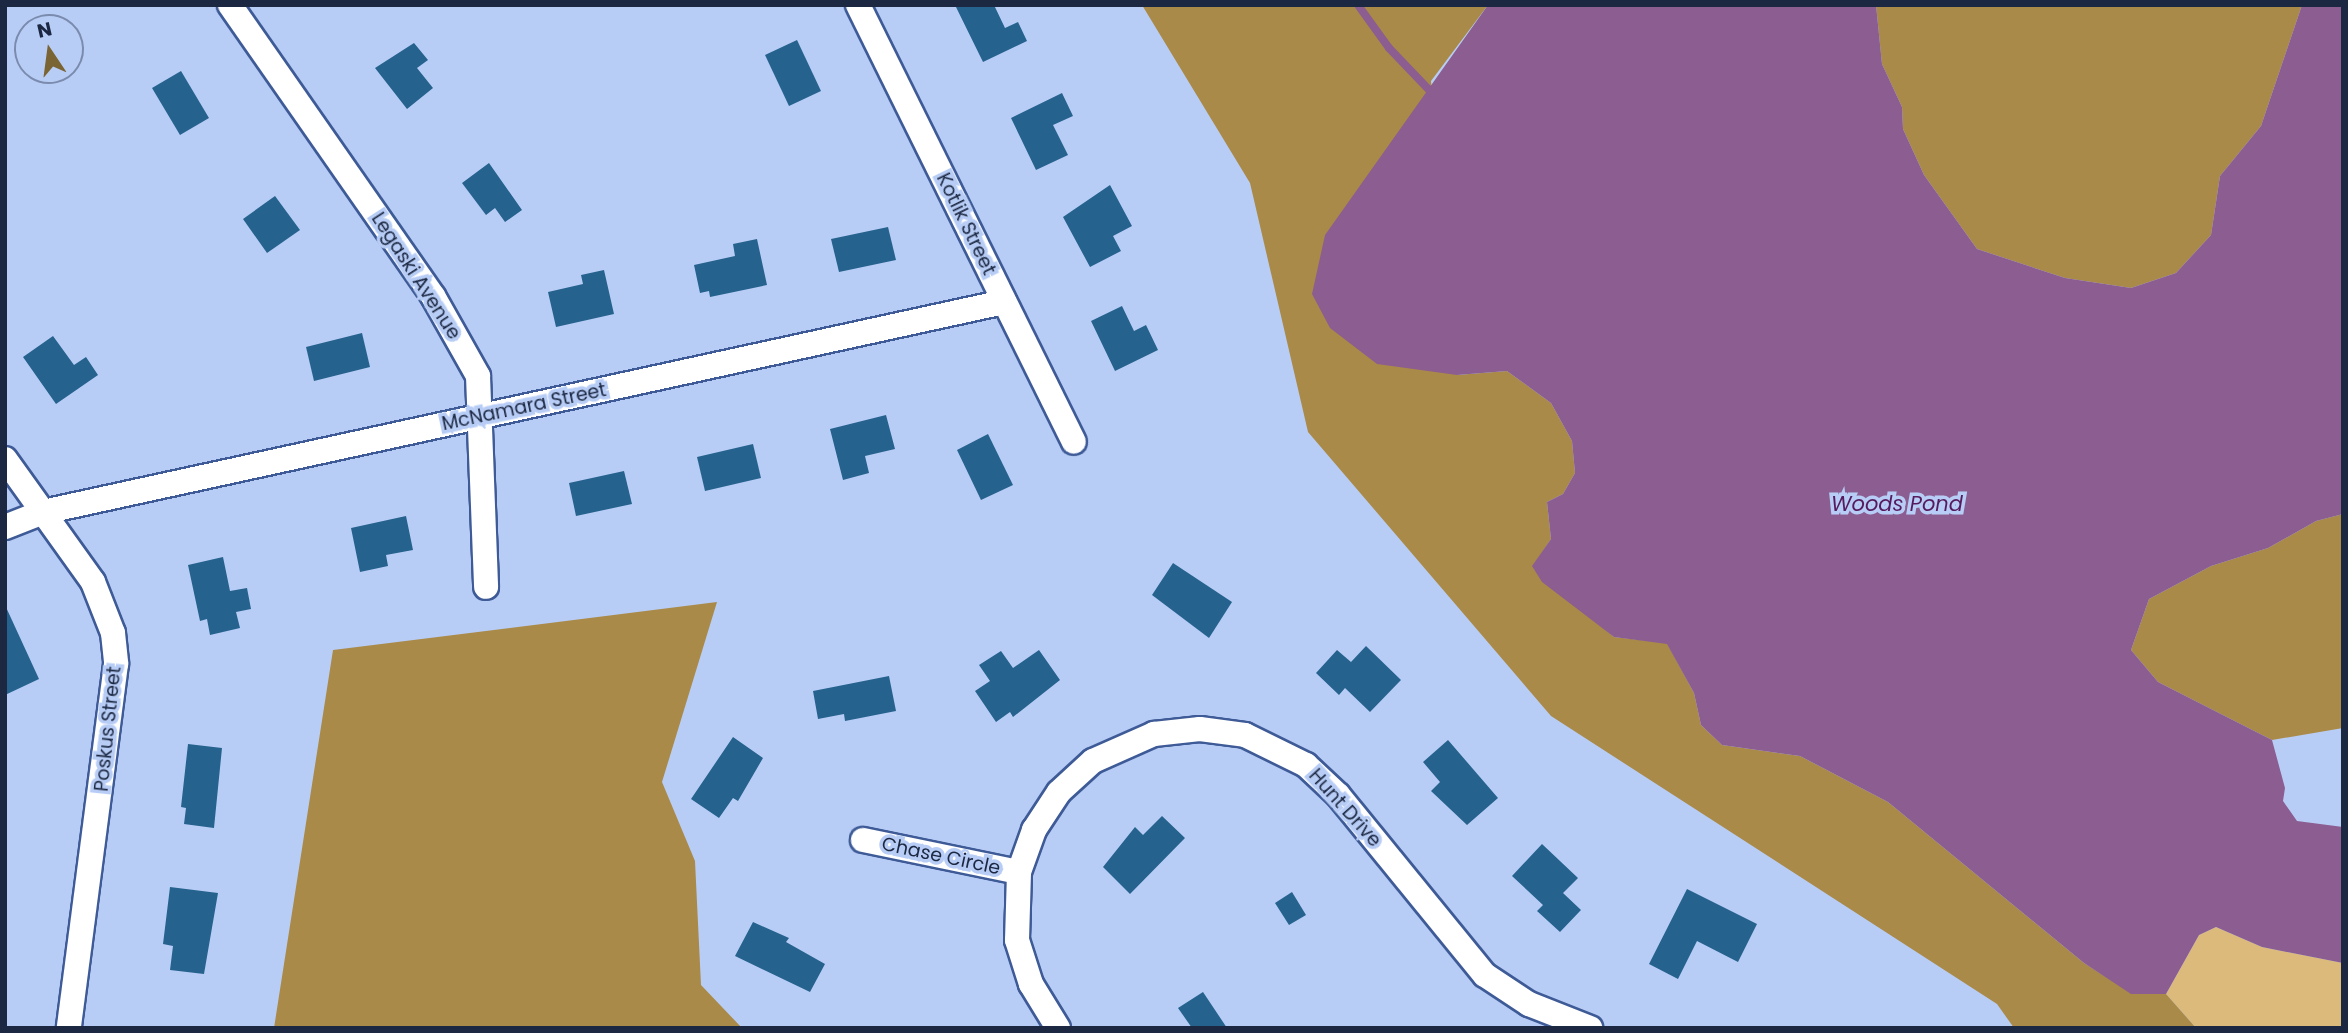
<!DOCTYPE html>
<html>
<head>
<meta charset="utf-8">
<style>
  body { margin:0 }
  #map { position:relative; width:2348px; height:1033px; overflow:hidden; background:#b8cdf6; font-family:Poppins,sans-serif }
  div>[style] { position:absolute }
  .green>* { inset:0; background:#dbba7c }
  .forest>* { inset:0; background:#aa8a48 }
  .water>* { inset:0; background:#8b5d90 }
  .stream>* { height:8px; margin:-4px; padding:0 4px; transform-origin:4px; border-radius:4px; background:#8b5d90 }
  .building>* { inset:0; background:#25628d }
  .roads { filter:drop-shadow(2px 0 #3e5b97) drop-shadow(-2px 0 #3e5b97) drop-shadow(0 2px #3e5b97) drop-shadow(0 -2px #3e5b97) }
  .minor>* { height:24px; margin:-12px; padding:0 12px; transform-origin:12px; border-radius:12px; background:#fff }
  span { translate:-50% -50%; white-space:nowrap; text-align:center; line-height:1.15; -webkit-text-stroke:7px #b8cdf6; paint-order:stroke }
  .street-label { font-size:19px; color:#1c2842 }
  .water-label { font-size:21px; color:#561b5d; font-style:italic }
  .frame { position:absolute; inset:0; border:7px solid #1c2842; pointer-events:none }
  .north { position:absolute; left:14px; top:14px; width:70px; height:70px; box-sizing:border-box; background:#b8cdf6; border:2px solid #7a8bae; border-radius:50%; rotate:347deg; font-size:19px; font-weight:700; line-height:28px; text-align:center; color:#1c2842 }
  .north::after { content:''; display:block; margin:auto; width:24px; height:32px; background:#7b6434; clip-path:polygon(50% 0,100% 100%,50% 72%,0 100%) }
</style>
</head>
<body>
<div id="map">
  <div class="green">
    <i style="clip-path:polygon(2216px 927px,2262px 947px,2343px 963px,2343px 1028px,2196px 1028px,2166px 994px,2199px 935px)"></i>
  </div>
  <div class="forest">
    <i style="clip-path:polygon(1142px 5px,1488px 5px,1431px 81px,1457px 375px,1507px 371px,1551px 403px,1572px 441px,1575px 473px,1563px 494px,1547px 502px,1551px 539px,1533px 566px,1614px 637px,1667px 643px,1694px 693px,1701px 725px,1722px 745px,1800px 756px,1888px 802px,2084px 963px,2131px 993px,2166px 994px,2196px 1028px,2014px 1028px,1997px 1004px,1551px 716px,1308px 432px,1250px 183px)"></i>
    <i style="clip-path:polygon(1876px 5px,2302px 5px,2261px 126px,2220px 176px,2211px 235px,2176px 273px,2131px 288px,2065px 278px,1977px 249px,1924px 175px,1903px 129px,1902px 107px,1882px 64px)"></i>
    <i style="clip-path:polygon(2343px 514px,2343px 728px,2272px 740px,2158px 682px,2131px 650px,2149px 599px,2211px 566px,2268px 548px,2316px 521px)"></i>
    <i style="clip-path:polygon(717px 602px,662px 782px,695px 861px,701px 985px,742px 1028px,274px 1028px,333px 650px)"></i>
  </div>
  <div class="water">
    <i style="clip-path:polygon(1488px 5px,1876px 5px,1882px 64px,1902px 107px,1903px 129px,1924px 175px,1977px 249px,2065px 278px,2131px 288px,2176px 273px,2211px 235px,2220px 176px,2261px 126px,2302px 5px,2343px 5px,2343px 514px,2316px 521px,2268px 548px,2211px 566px,2149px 599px,2131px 650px,2158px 682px,2272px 740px,2285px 788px,2283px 801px,2297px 821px,2343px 827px,2343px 963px,2262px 947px,2216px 927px,2199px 935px,2166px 994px,2131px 994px,2084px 963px,1888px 802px,1800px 756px,1722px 745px,1701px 725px,1694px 693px,1667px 644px,1614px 637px,1542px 582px,1532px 566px,1551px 539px,1547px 502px,1563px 494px,1575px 473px,1572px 441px,1551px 403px,1507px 371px,1457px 375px,1377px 364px,1330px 328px,1312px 294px,1325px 235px)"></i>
  </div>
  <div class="stream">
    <i style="left:1358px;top:5px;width:53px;rotate:54.2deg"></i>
    <i style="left:1389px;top:48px;width:62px;rotate:46.3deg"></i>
  </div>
  <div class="building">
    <i style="clip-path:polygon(955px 5px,994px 5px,1005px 28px,1018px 22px,1027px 41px,983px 62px)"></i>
    <i style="clip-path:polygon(797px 40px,821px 91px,789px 106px,765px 55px)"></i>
    <i style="clip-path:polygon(414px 43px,428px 60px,417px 68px,433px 88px,407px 109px,375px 68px)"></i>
    <i style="clip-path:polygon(181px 71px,209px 118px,180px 135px,152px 88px)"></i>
    <i style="clip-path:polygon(1062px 93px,1073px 116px,1053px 125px,1068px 155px,1036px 170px,1011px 118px)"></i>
    <i style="clip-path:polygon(489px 163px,522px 210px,505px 222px,495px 208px,486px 215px,462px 183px)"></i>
    <i style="clip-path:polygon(1110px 185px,1132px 226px,1113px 236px,1121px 251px,1090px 267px,1063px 217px)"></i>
    <i style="clip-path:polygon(275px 196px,300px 230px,267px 253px,243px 219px)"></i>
    <i style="clip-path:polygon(888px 227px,896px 260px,839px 272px,831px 239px)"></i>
    <i style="clip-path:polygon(757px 239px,767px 285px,710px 297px,709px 291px,700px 293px,694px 265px,735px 256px,733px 244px)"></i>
    <i style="clip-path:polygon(604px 270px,614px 314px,556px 327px,548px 292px,583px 284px,581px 275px)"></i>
    <i style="clip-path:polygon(1122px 306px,1134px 331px,1146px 325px,1158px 350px,1115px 371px,1091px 321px)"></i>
    <i style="clip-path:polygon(362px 333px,370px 367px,314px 381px,306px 347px)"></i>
    <i style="clip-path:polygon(53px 336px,74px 365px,86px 357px,98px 375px,56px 404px,23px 357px)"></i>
    <i style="clip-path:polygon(886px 415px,895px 449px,865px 456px,869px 473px,843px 480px,830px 429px)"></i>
    <i style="clip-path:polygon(988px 434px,1013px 485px,981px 500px,957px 450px)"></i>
    <i style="clip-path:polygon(753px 444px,761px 478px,705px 491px,697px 457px)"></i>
    <i style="clip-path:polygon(624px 471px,632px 504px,576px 516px,569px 483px)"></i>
    <i style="clip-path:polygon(406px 516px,413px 550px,386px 555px,388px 566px,360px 572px,351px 528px)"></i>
    <i style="clip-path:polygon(223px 557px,230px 591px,247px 588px,251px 609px,236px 612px,240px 628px,210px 635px,207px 619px,200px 621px,188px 565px)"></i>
    <i style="clip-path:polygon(1173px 563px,1232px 602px,1209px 638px,1152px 595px)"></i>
    <i style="clip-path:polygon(5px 605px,39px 679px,5px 695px)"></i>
    <i style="clip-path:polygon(1366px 646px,1401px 680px,1370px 712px,1345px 688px,1339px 695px,1316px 673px,1337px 650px,1351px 662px)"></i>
    <i style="clip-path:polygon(1039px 650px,1060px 680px,1013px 717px,1010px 712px,996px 722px,975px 691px,990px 681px,979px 665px,1001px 651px,1013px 668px)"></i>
    <i style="clip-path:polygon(889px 676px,896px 711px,845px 721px,844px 714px,818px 719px,813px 691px)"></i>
    <i style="clip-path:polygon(733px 737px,763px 758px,738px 801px,733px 798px,719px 818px,691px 799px)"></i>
    <i style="clip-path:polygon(1448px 740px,1498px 798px,1467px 825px,1431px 791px,1440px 782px,1423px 762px)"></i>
    <i style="clip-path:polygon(188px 744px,222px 748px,214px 828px,184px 824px,186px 808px,181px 807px)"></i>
    <i style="clip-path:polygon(1162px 816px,1185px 838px,1130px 894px,1103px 867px,1135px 827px,1143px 835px)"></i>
    <i style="clip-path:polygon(1542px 844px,1578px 878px,1563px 893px,1581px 910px,1560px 932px,1537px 911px,1543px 905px,1512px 876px)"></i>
    <i style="clip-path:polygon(170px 887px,218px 893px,204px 974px,170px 970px,173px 946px,163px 944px)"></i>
    <i style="clip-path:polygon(1687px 889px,1757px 924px,1738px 962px,1697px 941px,1678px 979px,1649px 964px)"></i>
    <i style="clip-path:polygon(1292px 892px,1306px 915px,1289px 925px,1275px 903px)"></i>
    <i style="clip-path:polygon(753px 922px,789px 938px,786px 942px,825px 964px,810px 992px,735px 956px)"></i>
    <i style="clip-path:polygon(1203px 992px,1227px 1028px,1192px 1028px,1178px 1008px)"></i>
  </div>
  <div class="roads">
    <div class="minor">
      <i style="left:230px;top:5px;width:355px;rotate:55.1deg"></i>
      <i style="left:433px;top:296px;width:92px;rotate:60.6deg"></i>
      <i style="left:478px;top:376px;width:211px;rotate:87.8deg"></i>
      <i style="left:858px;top:5px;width:487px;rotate:63.7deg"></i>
      <i style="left:5px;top:459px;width:151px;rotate:54.4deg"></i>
      <i style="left:93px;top:582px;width:55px;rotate:68.6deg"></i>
      <i style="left:113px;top:633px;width:31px;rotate:84deg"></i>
      <i style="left:116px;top:664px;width:367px;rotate:97.4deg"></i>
      <i style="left:5px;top:527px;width:41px;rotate:-21.5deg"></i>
      <i style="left:43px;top:512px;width:984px;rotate:-12.33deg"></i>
      <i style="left:863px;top:840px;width:159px;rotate:11.6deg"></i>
      <i style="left:1058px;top:1028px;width:52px;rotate:-121.5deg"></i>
      <i style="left:1031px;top:984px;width:46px;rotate:-107.7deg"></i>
      <i style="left:1017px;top:940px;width:68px;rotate:-88.3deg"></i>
      <i style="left:1019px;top:872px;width:45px;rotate:-70.3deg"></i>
      <i style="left:1034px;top:830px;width:45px;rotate:-56.7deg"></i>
      <i style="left:1059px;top:792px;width:46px;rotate:-42.4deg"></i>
      <i style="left:1093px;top:761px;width:67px;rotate:-23.9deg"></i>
      <i style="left:1154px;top:734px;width:46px;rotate:-6.2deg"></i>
      <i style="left:1200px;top:729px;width:45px;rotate:7.6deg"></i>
      <i style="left:1245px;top:735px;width:68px;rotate:26.2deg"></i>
      <i style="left:1306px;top:765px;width:44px;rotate:43.2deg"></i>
      <i style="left:1338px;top:795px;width:232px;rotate:50.8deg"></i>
      <i style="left:1485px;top:975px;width:53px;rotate:33.4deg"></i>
      <i style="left:1529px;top:1004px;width:66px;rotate:21.5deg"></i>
    </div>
  </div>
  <div class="street-label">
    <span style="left:966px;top:224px;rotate:64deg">Kotlik Street</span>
    <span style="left:416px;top:276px;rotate:57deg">Legaski Avenue</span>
    <span style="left:524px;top:407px;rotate:-12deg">McNamara Street</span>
    <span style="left:108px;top:729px;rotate:-84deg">Poskus Street</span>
    <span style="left:1345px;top:808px;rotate:48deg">Hunt Drive</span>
    <span style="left:941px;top:856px;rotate:12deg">Chase Circle</span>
  </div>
  <div class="water-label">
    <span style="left:1897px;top:504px">Woods Pond</span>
  </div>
  <div class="frame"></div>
  <div class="north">N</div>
</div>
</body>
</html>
